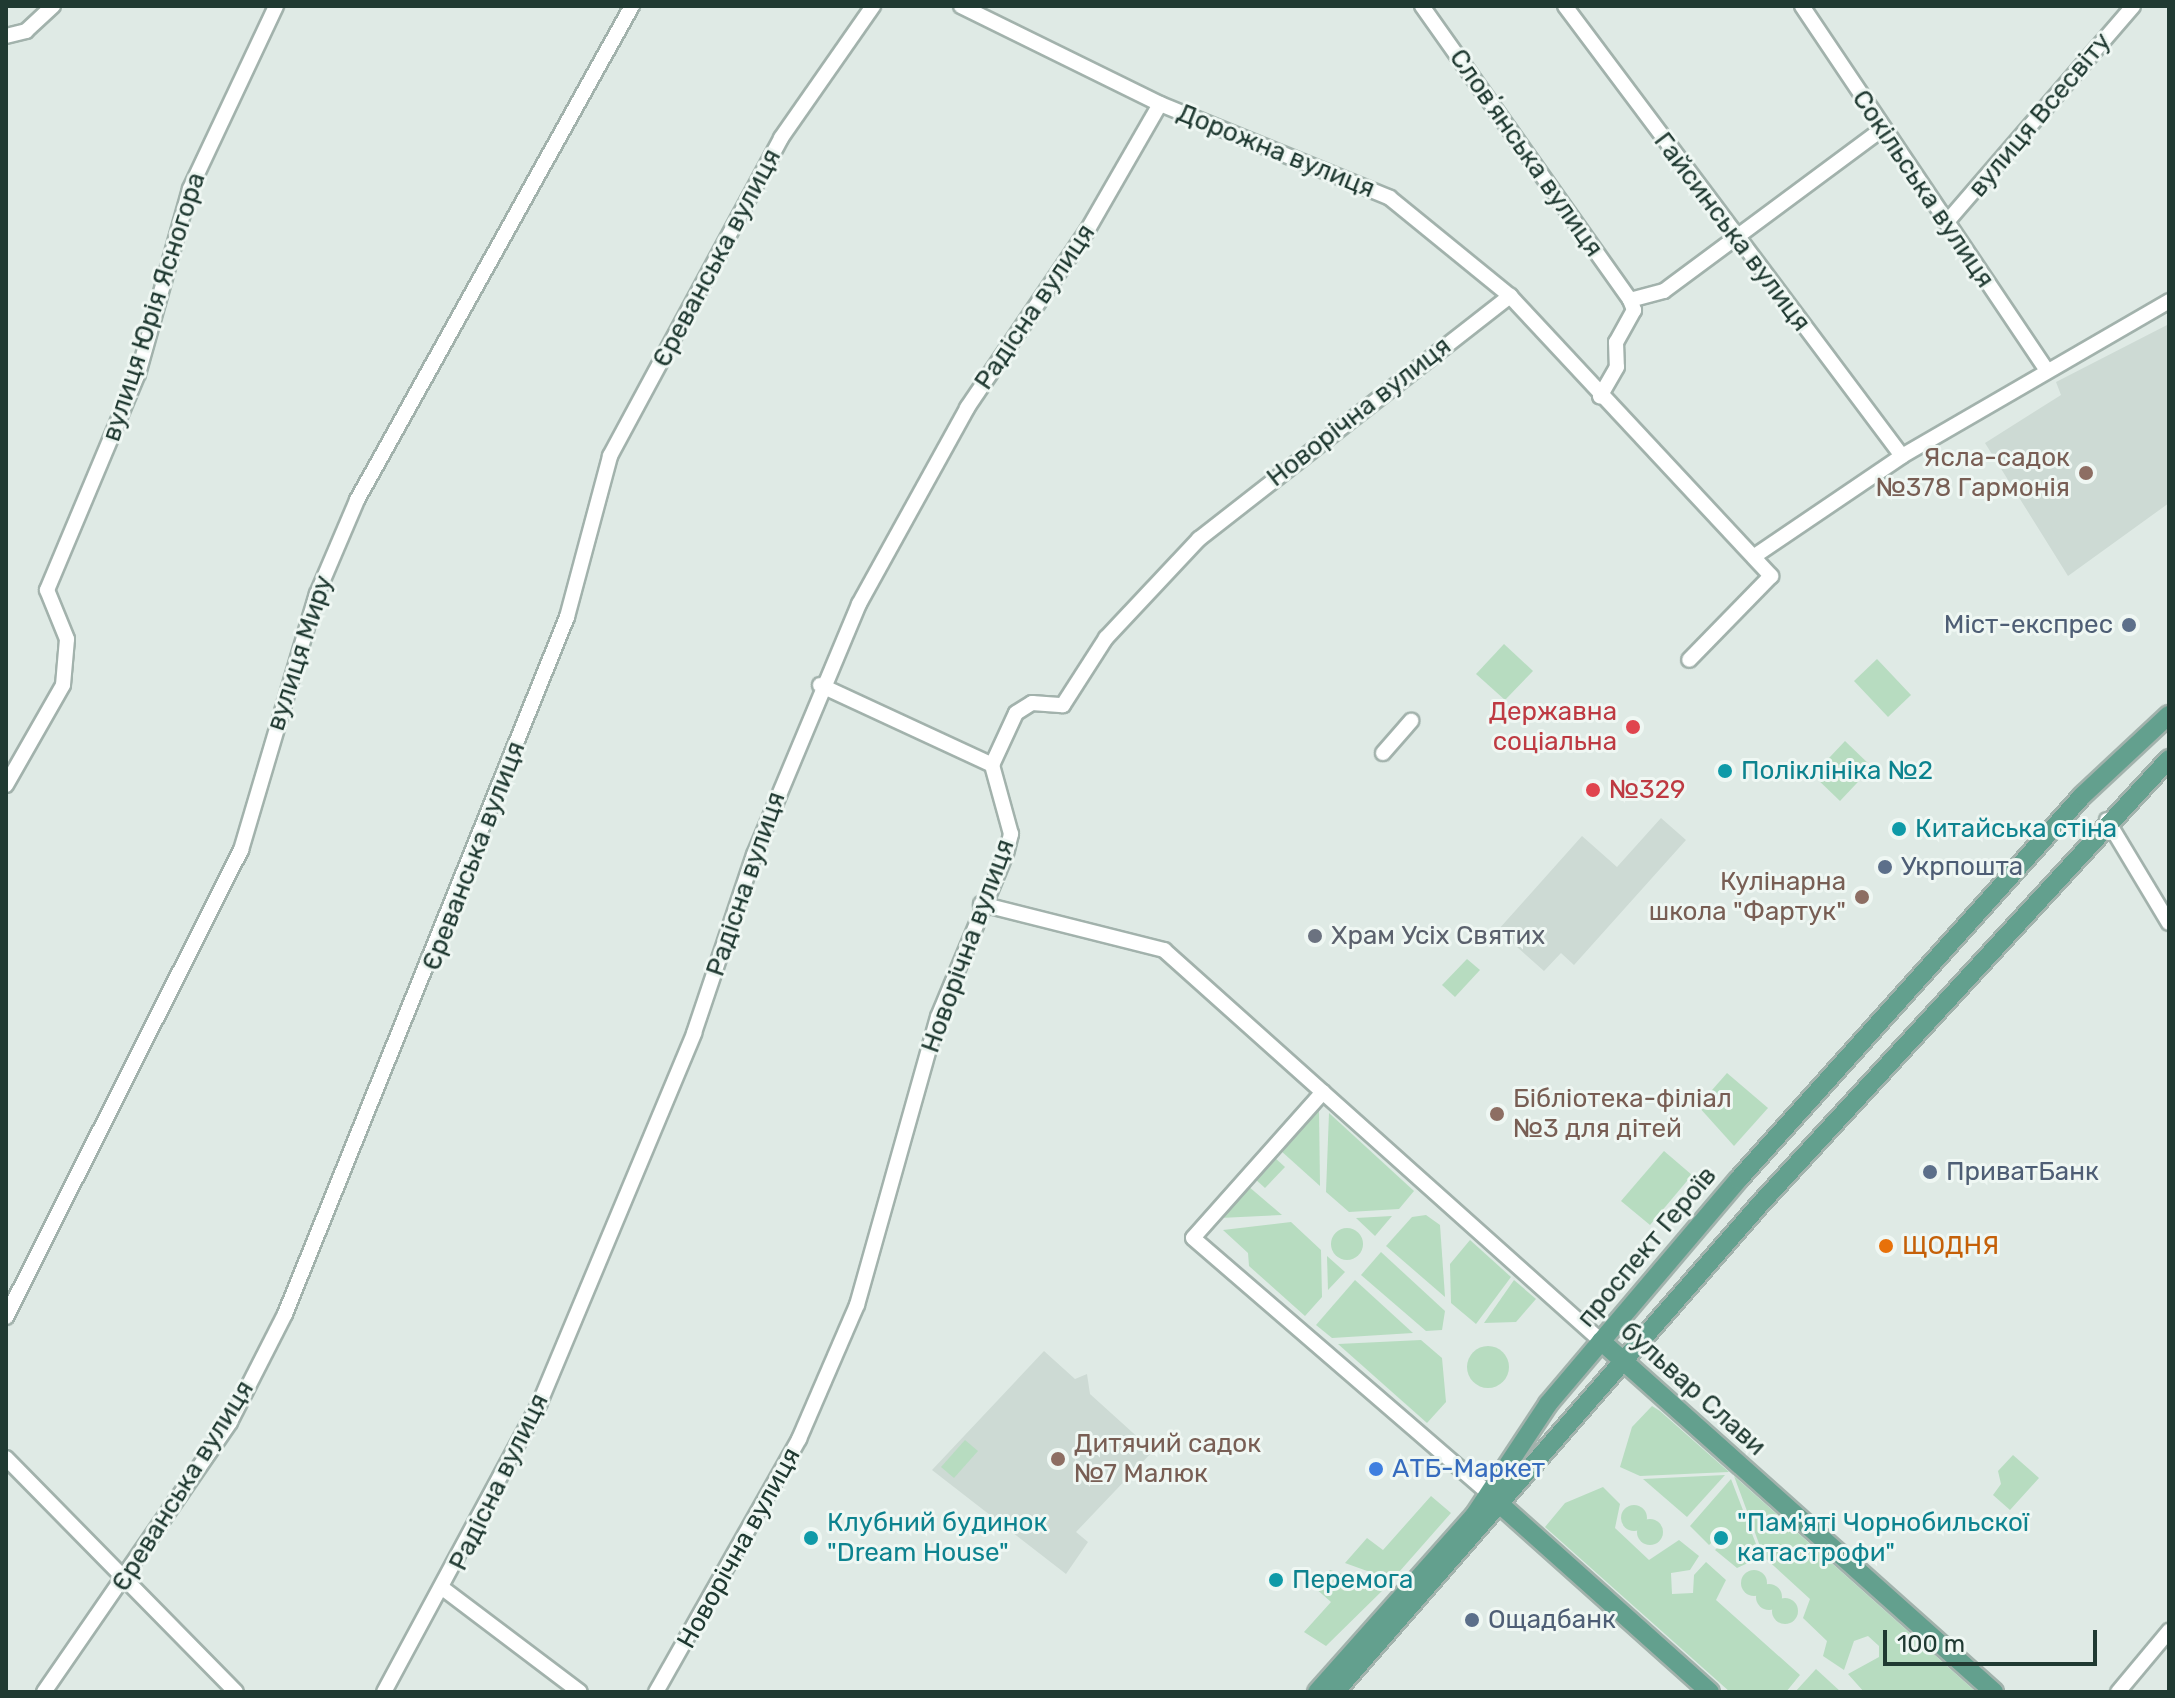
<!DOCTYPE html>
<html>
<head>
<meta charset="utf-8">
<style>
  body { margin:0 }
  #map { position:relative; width:2175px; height:1698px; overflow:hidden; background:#dfeae5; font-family:Rubik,sans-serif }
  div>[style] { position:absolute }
  .built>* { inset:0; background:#cddad4 }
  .green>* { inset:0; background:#b7dcc0 }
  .round { border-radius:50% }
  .roads { filter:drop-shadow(2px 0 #a2b2ac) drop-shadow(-2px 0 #a2b2ac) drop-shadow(0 2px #a2b2ac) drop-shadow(0 -2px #a2b2ac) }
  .minor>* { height:14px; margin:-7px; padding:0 7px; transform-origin:7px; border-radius:7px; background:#fff }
  .major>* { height:18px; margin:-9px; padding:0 9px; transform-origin:9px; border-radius:9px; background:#63a08e }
  .dots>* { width:22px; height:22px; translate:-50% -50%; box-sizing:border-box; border:4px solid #eff7f3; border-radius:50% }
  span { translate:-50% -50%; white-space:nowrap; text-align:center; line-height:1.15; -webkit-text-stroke:6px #eff7f3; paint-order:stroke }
  .street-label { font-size:26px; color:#203a32 }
  .education-label { font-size:26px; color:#785e54 }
  .right { translate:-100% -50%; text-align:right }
  .left { translate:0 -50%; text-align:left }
  .service-label { font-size:26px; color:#4e5e75 }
  .health-label { font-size:26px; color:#be3a42 }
  .culture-label { font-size:26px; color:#0d838f }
  .worship-label { font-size:26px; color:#5b616d }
  .food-label { font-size:26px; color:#c56008 }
  .shop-label { font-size:26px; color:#366cbe }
  .frame { position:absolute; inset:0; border:8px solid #203a32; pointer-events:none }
  .scale { position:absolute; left:1883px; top:1630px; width:214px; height:36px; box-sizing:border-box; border:4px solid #203a32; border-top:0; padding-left:10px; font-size:24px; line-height:28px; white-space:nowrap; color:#203a32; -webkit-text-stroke:6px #eff7f3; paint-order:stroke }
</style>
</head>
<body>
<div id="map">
  <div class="built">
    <i style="clip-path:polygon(2169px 324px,2169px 503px,2068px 576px,1985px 443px,2061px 395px,2056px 382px)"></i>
    <i style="clip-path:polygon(1661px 818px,1686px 840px,1574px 965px,1561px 953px,1544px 971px,1498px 930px,1582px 836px,1617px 867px)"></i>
    <i style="clip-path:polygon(1044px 1351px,1075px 1379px,1087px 1374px,1090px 1394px,1153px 1451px,1076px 1532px,1088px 1542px,1066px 1574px,932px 1470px)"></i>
  </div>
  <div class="green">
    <i style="clip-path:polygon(1504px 644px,1533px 671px,1505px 700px,1476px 674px)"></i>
    <i style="clip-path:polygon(1877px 659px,1911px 695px,1888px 717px,1854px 681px)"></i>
    <i style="clip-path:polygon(1845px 741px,1872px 767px,1840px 801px,1813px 775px)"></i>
    <i style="clip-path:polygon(1467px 959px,1480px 970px,1455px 997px,1442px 985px)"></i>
    <i style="clip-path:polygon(1727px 1073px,1768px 1108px,1734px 1146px,1698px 1106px)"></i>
    <i style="clip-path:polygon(1316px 1109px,1319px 1111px,1320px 1186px,1280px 1150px)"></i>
    <i style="clip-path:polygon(1329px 1113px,1414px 1191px,1399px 1209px,1349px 1212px,1326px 1192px)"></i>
    <i style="clip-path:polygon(1664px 1151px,1692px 1175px,1650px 1225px,1621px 1201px)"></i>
    <i style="clip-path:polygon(1274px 1157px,1285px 1167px,1265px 1188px,1254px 1178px)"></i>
    <i style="clip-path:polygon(1248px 1186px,1282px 1215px,1220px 1218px)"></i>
    <i style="clip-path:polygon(1426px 1215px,1440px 1225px,1445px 1297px,1386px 1246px,1412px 1217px)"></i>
    <i style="clip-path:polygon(1392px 1216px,1375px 1236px,1356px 1218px)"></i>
    <i style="clip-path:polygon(1291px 1222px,1321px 1250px,1322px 1297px,1305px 1316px,1249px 1266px,1248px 1253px,1223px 1230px)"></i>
    <i class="round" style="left:1331px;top:1228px;width:32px;height:32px"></i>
    <i style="clip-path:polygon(1470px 1240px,1511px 1277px,1476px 1324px,1451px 1303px,1450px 1264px)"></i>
    <i style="clip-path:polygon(1381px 1252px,1445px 1311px,1442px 1330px,1426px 1331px,1361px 1275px)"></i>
    <i style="clip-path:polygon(1327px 1256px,1345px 1272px,1328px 1290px)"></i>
    <i style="clip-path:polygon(1355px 1280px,1413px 1333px,1332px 1338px,1316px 1325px)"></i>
    <i style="clip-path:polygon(1514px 1280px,1536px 1299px,1516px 1322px,1484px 1323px)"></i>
    <i style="clip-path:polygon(1421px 1340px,1442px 1358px,1446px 1402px,1427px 1423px,1338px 1344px)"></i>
    <i class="round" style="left:1467px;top:1346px;width:42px;height:42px"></i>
    <i style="clip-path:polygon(1652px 1406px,1660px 1411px,1729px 1472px,1640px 1476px,1620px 1467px,1632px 1427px)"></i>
    <i style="clip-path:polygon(965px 1440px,978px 1451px,954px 1478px,941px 1467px)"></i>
    <i style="clip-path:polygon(2013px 1455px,2039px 1478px,2010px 1510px,1993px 1495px,2001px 1484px,1998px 1471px)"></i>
    <i style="clip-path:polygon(1725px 1475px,1687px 1517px,1643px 1479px)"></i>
    <i style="clip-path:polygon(1734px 1476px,1976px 1692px,1864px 1692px,1848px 1674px,1879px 1657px,1879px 1646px,1868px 1636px,1854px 1641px,1844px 1670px,1823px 1656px,1827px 1641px,1803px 1618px,1810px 1599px,1764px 1557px)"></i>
    <i style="clip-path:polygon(1731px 1479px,1761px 1557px,1737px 1568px,1715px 1550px,1726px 1539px,1721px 1534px,1709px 1545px,1690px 1526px)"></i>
    <i style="clip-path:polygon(1603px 1487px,1620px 1504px,1615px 1528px,1649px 1560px,1679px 1540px,1699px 1556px,1690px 1570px,1671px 1573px,1672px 1594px,1693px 1593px,1694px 1575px,1706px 1562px,1726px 1580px,1716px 1600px,1800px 1675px,1786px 1692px,1730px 1692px,1545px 1527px,1565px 1503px)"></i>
    <i style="clip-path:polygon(1431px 1496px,1451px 1513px,1392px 1580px,1345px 1563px,1367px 1538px,1383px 1550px)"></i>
    <i class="round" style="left:1621px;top:1505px;width:26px;height:26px"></i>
    <i class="round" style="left:1637px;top:1519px;width:26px;height:26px"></i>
    <i style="clip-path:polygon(1330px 1570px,1385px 1588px,1326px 1646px,1304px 1632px,1331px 1602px,1314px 1587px)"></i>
    <i class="round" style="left:1741px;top:1570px;width:26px;height:26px"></i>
    <i class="round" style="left:1756px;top:1584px;width:26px;height:26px"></i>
    <i class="round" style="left:1772px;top:1598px;width:26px;height:26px"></i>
    <i style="clip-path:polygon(1816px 1669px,1841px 1692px,1795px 1692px)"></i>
  </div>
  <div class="roads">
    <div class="minor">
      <i style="left:961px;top:6px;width:222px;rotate:26.2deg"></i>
      <i style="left:1160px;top:104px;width:248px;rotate:22.2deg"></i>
      <i style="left:1390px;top:198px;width:155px;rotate:39.2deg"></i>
      <i style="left:1510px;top:296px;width:383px;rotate:47deg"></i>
      <i style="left:1771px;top:576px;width:117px;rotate:134.3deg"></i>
      <i style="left:1422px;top:6px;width:360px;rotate:54.7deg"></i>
      <i style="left:1630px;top:300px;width:11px;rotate:68deg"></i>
      <i style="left:1634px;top:310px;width:37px;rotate:119deg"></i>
      <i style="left:1616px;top:342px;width:25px;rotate:88deg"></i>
      <i style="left:1617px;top:367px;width:34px;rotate:120deg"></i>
      <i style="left:1565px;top:6px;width:562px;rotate:53.17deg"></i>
      <i style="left:1802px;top:6px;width:439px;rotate:56.1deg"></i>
      <i style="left:6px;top:36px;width:21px;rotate:-14deg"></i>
      <i style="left:26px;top:31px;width:37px;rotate:-43deg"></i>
      <i style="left:1946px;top:223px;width:286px;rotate:-49.2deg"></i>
      <i style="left:1630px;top:300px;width:35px;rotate:-15deg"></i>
      <i style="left:1664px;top:291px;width:270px;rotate:-36.6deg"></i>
      <i style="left:1756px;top:555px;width:176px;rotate:-34.1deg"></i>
      <i style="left:1902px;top:456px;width:309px;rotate:-30.1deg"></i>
      <i style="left:820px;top:685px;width:190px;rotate:24.9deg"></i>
      <i style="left:1383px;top:753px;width:43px;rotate:-48.8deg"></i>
      <i style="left:6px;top:785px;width:115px;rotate:-60.3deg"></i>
      <i style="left:63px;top:685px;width:46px;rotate:-85deg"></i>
      <i style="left:67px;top:639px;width:53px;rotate:-112.2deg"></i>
      <i style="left:47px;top:590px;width:234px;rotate:-67.2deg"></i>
      <i style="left:138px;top:374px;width:192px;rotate:-74.3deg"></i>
      <i style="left:190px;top:189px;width:202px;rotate:-64.8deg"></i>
      <i style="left:2107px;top:820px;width:120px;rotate:59deg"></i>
      <i style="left:981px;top:904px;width:189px;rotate:14.1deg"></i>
      <i style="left:1164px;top:950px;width:586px;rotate:41.82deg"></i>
      <i style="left:1323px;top:1092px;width:195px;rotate:131.7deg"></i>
      <i style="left:1193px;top:1238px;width:390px;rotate:40.8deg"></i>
      <i style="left:6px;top:1317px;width:523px;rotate:-63.29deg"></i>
      <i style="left:241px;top:850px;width:267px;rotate:-73.5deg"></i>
      <i style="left:317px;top:594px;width:102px;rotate:-66.9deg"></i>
      <i style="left:357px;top:500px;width:565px;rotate:-60.9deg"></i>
      <i style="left:6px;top:1458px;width:328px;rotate:45.5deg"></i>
      <i style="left:445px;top:1590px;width:169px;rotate:37.1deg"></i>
      <i style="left:44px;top:1692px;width:328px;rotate:-55.4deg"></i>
      <i style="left:230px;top:1422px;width:121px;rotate:-63deg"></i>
      <i style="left:285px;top:1314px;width:752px;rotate:-67.97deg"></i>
      <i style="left:567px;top:617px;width:167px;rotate:-75deg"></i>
      <i style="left:610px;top:456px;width:361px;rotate:-61.7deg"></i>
      <i style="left:781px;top:138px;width:161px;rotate:-55.1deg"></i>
      <i style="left:384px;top:1692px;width:329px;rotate:-61.7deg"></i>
      <i style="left:540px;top:1402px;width:400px;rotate:-67.3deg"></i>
      <i style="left:694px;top:1033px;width:188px;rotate:-71.4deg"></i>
      <i style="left:754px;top:855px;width:272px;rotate:-67.3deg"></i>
      <i style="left:859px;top:604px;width:224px;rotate:-61.1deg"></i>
      <i style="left:967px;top:408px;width:214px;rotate:-55.9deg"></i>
      <i style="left:1087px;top:231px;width:146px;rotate:-60.1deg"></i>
      <i style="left:656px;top:1692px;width:291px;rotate:-60.5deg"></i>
      <i style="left:799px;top:1439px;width:146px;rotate:-66.6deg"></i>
      <i style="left:857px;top:1305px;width:299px;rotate:-74.3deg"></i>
      <i style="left:938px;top:1017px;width:177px;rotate:-67.4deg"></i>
      <i style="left:1006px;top:854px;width:21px;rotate:-76deg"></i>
      <i style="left:1011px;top:834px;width:72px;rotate:-105.4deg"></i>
      <i style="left:992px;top:765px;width:57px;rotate:-65.2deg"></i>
      <i style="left:1016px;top:713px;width:19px;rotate:-32deg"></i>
      <i style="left:1032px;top:703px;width:31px;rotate:4deg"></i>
      <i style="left:1063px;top:705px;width:80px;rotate:-57.3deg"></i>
      <i style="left:1106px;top:638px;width:136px;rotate:-46.8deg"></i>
      <i style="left:1199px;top:539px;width:395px;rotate:-38deg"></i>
      <i style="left:2118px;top:1692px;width:80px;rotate:-50.1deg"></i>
    </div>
    <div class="major">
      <i style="left:1601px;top:1341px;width:527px;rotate:41.77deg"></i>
      <i style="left:1493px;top:1498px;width:291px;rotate:41.8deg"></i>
      <i style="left:1317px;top:1692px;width:236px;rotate:-48.3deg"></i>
      <i style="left:1474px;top:1516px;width:134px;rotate:-56.5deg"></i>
      <i style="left:1548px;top:1404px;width:294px;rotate:-49.7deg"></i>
      <i style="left:1738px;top:1180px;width:516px;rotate:-48.14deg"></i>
      <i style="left:2082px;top:796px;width:119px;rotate:-43deg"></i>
      <i style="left:1335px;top:1692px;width:649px;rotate:-48.94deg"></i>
      <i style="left:1761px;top:1203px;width:603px;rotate:-47.42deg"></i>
    </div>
  </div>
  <div class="dots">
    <i style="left:2086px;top:473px;background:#8d6e63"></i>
    <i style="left:2129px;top:625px;background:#5c6f8a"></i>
    <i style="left:1633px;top:727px;background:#e0444e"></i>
    <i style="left:1725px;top:771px;background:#0f9aa8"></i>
    <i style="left:1593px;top:790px;background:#e0444e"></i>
    <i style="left:1899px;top:829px;background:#0f9aa8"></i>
    <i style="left:1885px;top:867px;background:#5c6f8a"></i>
    <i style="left:1862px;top:897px;background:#8d6e63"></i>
    <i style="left:1315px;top:936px;background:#6b7280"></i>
    <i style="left:1497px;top:1114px;background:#8d6e63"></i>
    <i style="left:1930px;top:1172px;background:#5c6f8a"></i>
    <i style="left:1886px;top:1246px;background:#e8710a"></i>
    <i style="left:1058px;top:1459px;background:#8d6e63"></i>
    <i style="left:1376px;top:1469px;background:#3f7fe0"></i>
    <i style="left:811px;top:1538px;background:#0f9aa8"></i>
    <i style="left:1721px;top:1538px;background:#0f9aa8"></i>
    <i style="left:1276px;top:1580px;background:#0f9aa8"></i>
    <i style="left:1472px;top:1620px;background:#5c6f8a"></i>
  </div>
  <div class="street-label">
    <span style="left:2040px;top:115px;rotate:-50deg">вулиця Всесвіту</span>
    <span style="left:1276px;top:151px;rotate:22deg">Дорожна вулиця</span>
    <span style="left:1526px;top:153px;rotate:55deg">Словʼянська вулиця</span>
    <span style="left:1923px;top:189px;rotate:56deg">Сокільська вулиця</span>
    <span style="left:1732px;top:232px;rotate:53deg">Гайсинська вулиця</span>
    <span style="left:717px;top:258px;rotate:-62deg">Єреванська вулиця</span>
    <span style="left:154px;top:307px;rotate:-72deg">вулиця Юрія Ясногора</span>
    <span style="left:1035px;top:307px;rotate:-56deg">Радісна вулиця</span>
    <span style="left:1359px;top:412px;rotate:-38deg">Новорічна вулиця</span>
    <span style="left:300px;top:653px;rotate:-72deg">вулиця Миру</span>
    <span style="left:474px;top:856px;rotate:-69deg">Єреванська вулиця</span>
    <span style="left:746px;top:884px;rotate:-71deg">Радісна вулиця</span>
    <span style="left:968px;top:946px;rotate:-70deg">Новорічна вулиця</span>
    <span style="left:1647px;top:1247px;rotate:-50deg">проспект Героїв</span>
    <span style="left:1693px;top:1389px;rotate:42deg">бульвар Слави</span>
    <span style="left:499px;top:1482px;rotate:-64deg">Радісна вулиця</span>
    <span style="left:183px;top:1486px;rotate:-58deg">Єреванська вулиця</span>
    <span style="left:739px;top:1548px;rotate:-61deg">Новорічна вулиця</span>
  </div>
  <div class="education-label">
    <span class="right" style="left:2070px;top:473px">Ясла-садок<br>№378 Гармонія</span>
    <span class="right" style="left:1846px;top:897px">Кулінарна<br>школа "Фартук"</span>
    <span class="left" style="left:1513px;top:1114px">Бібліотека-філіал<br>№3 для дітей</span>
    <span class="left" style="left:1074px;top:1459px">Дитячий садок<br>№7 Малюк</span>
  </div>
  <div class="service-label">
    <span class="right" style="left:2113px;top:625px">Міст-експрес</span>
    <span class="left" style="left:1901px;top:867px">Укрпошта</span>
    <span class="left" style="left:1946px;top:1172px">ПриватБанк</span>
    <span class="left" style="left:1488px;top:1620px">Ощадбанк</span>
  </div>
  <div class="health-label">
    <span class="right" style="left:1617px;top:727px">Державна<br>соціальна</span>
    <span class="left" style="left:1609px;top:790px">№329</span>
  </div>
  <div class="culture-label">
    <span class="left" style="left:1741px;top:771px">Поліклініка №2</span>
    <span class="left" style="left:1915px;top:829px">Китайська стіна</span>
    <span class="left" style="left:827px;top:1538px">Клубний будинок<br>"Dream House"</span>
    <span class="left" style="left:1737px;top:1538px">"Пам'яті Чорнобильскої<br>катастрофи"</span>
    <span class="left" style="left:1292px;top:1580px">Перемога</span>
  </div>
  <div class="worship-label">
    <span class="left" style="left:1331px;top:936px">Храм Усіх Святих</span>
  </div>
  <div class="food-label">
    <span class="left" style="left:1902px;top:1246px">ЩОДНЯ</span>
  </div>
  <div class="shop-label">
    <span class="left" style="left:1392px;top:1469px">АТБ-Маркет</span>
  </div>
  <div class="frame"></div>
  <div class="scale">100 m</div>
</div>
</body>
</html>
